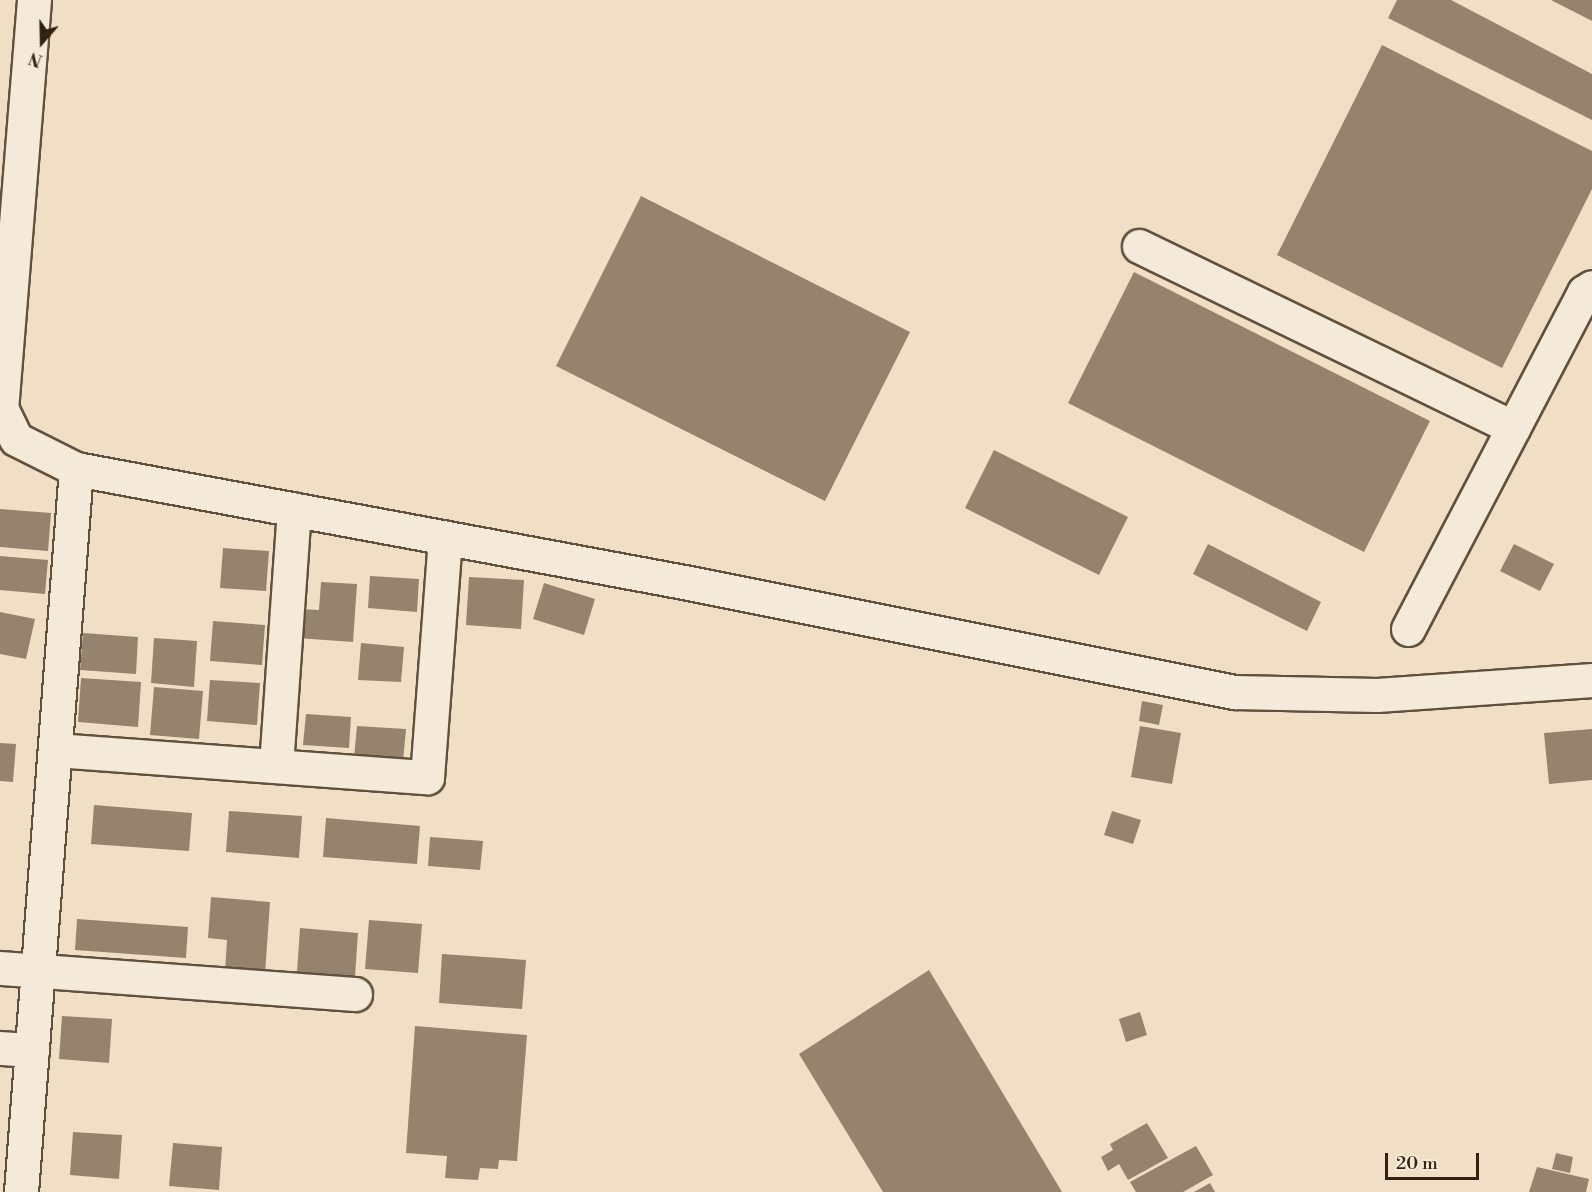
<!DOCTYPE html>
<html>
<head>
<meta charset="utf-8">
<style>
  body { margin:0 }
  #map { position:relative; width:1592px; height:1192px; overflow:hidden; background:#f0dfc4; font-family:"Libre Bodoni",serif }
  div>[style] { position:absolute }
  .building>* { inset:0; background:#95836e }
  .roads { filter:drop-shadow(2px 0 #62503e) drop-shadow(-2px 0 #62503e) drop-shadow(0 2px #62503e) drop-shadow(0 -2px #62503e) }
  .minor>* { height:33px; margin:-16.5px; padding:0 16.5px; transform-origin:16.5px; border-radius:16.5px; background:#f5ead9 }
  span { translate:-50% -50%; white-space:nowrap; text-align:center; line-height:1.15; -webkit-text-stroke:6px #f5ead9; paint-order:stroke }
  .north { position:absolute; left:12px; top:12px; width:60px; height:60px; -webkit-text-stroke:4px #f5ead9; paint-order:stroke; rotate:200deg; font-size:16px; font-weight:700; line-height:24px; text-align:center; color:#322011 }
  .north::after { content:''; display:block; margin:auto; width:21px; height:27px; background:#322011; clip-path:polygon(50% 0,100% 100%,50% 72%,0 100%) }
  .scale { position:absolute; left:1385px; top:1153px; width:94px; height:27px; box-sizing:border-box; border:3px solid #322011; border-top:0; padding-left:8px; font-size:18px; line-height:21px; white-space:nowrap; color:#322011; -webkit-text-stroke:4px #f5ead9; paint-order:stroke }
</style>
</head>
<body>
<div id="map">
  <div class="building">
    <i style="clip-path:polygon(1397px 0,1451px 0,1592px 74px,1592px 120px,1388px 18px)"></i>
    <i style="clip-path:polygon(1551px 0,1592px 0,1592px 21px)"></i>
    <i style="clip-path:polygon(1382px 45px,1592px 151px,1592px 189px,1502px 368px,1277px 255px)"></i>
    <i style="clip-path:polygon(641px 196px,910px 332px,825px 501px,556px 366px)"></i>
    <i style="clip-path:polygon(1134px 272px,1430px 421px,1364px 552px,1068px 403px)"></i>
    <i style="clip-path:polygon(994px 450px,1128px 517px,1099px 575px,965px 508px)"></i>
    <i style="clip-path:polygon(0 509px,51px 513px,48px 551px,0 547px)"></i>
    <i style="clip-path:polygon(1208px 544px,1321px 602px,1307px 631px,1193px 574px)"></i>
    <i style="clip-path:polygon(1514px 544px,1554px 564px,1540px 591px,1500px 571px)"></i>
    <i style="clip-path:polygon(223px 548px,269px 551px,266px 591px,220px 588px)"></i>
    <i style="clip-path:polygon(0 556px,48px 560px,45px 594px,0 590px)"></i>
    <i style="clip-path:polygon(370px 576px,419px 579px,417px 612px,368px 608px)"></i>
    <i style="clip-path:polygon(469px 577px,524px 580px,521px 629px,466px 625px)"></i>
    <i style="clip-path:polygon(321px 582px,357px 584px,353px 642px,297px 638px,300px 609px,319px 610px)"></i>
    <i style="clip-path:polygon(544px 583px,595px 599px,584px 635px,533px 619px)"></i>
    <i style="clip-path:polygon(0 612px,35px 619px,26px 659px,0 654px)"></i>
    <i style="clip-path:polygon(213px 621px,265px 625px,262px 665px,210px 661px)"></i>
    <i style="clip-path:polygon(83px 633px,138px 637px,136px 674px,80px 670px)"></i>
    <i style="clip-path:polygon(154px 638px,197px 641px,194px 687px,151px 683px)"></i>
    <i style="clip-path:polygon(361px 643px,404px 647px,401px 682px,358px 680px)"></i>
    <i style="clip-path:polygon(81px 678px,141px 682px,138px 727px,78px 722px)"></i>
    <i style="clip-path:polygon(210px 680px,260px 683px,257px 725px,207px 721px)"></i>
    <i style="clip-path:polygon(154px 687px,203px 691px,199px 739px,150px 735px)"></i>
    <i style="clip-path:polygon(1142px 701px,1163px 705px,1159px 725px,1139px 721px)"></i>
    <i style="clip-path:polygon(306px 714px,351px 717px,349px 748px,303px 745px)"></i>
    <i style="clip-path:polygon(357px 726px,406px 729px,403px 761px,354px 758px)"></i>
    <i style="clip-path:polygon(1140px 726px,1181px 733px,1172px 784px,1131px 777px)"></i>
    <i style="clip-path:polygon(1592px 729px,1592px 780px,1549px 784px,1544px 733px)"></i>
    <i style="clip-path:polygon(0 743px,16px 744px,13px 782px,0 781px)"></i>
    <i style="clip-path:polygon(94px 805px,192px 813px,189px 851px,91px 844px)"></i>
    <i style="clip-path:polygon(229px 811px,302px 816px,299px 858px,226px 852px)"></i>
    <i style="clip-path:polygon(1112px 811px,1141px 820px,1133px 844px,1104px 835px)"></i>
    <i style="clip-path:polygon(326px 818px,420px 826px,417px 864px,323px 857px)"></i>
    <i style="clip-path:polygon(430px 837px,483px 841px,480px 870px,428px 866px)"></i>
    <i style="clip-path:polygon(211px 897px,270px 902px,265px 974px,225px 972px,227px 940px,208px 938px)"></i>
    <i style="clip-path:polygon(77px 919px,188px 927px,186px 958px,75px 950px)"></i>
    <i style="clip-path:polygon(369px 920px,422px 924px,418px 973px,365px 969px)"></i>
    <i style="clip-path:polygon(300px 928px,358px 933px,355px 977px,297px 973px)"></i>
    <i style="clip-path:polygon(442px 954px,526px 960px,522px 1009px,439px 1003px)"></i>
    <i style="clip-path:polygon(929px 970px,1062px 1192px,883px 1192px,799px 1054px)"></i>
    <i style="clip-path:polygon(1140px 1012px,1147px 1035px,1126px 1042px,1119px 1019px)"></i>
    <i style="clip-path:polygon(62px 1016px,112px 1019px,109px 1063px,59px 1059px)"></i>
    <i style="clip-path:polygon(415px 1026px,527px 1035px,517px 1161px,499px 1160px,498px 1169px,480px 1168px,478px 1180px,445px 1178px,447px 1156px,406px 1153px)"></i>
    <i style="clip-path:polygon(1147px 1123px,1168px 1158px,1128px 1180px,1119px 1164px,1108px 1171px,1101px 1157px,1113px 1150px,1110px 1144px)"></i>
    <i style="clip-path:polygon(73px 1132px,122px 1135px,119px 1179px,70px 1175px)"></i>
    <i style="clip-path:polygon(173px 1143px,222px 1147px,219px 1190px,169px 1186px)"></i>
    <i style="clip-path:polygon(1196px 1146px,1213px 1175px,1183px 1192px,1136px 1192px,1130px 1182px)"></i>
    <i style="clip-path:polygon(1556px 1153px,1573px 1157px,1570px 1173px,1552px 1169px)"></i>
    <i style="clip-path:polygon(1537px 1167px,1589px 1179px,1586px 1192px,1529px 1192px)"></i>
    <i style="clip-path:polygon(1210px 1183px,1215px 1192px,1194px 1192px)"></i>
  </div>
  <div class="roads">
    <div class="minor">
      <i style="left:34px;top:0;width:409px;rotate:94.6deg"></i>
      <i style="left:1px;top:408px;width:34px;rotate:64deg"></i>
      <i style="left:16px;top:439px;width:67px;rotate:26.6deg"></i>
      <i style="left:76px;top:469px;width:624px;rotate:10.53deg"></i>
      <i style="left:689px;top:583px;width:556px;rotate:11.31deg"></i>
      <i style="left:1234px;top:692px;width:143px;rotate:1.2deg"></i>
      <i style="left:1377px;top:695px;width:216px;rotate:-4deg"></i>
      <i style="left:1139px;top:246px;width:416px;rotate:25.9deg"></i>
      <i style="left:1408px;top:629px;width:380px;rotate:-62.4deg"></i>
      <i style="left:1584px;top:292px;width:9px;rotate:-32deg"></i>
      <i style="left:55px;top:750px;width:373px;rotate:4.2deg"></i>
      <i style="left:427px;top:777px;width:240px;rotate:-85.7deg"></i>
      <i style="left:276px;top:766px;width:257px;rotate:-86deg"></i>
      <i style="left:0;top:968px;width:356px;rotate:4.2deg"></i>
      <i style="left:0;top:1048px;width:32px;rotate:4deg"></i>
      <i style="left:21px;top:1192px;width:725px;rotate:-85.65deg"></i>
    </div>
  </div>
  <div class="north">N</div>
  <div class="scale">20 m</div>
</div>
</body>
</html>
